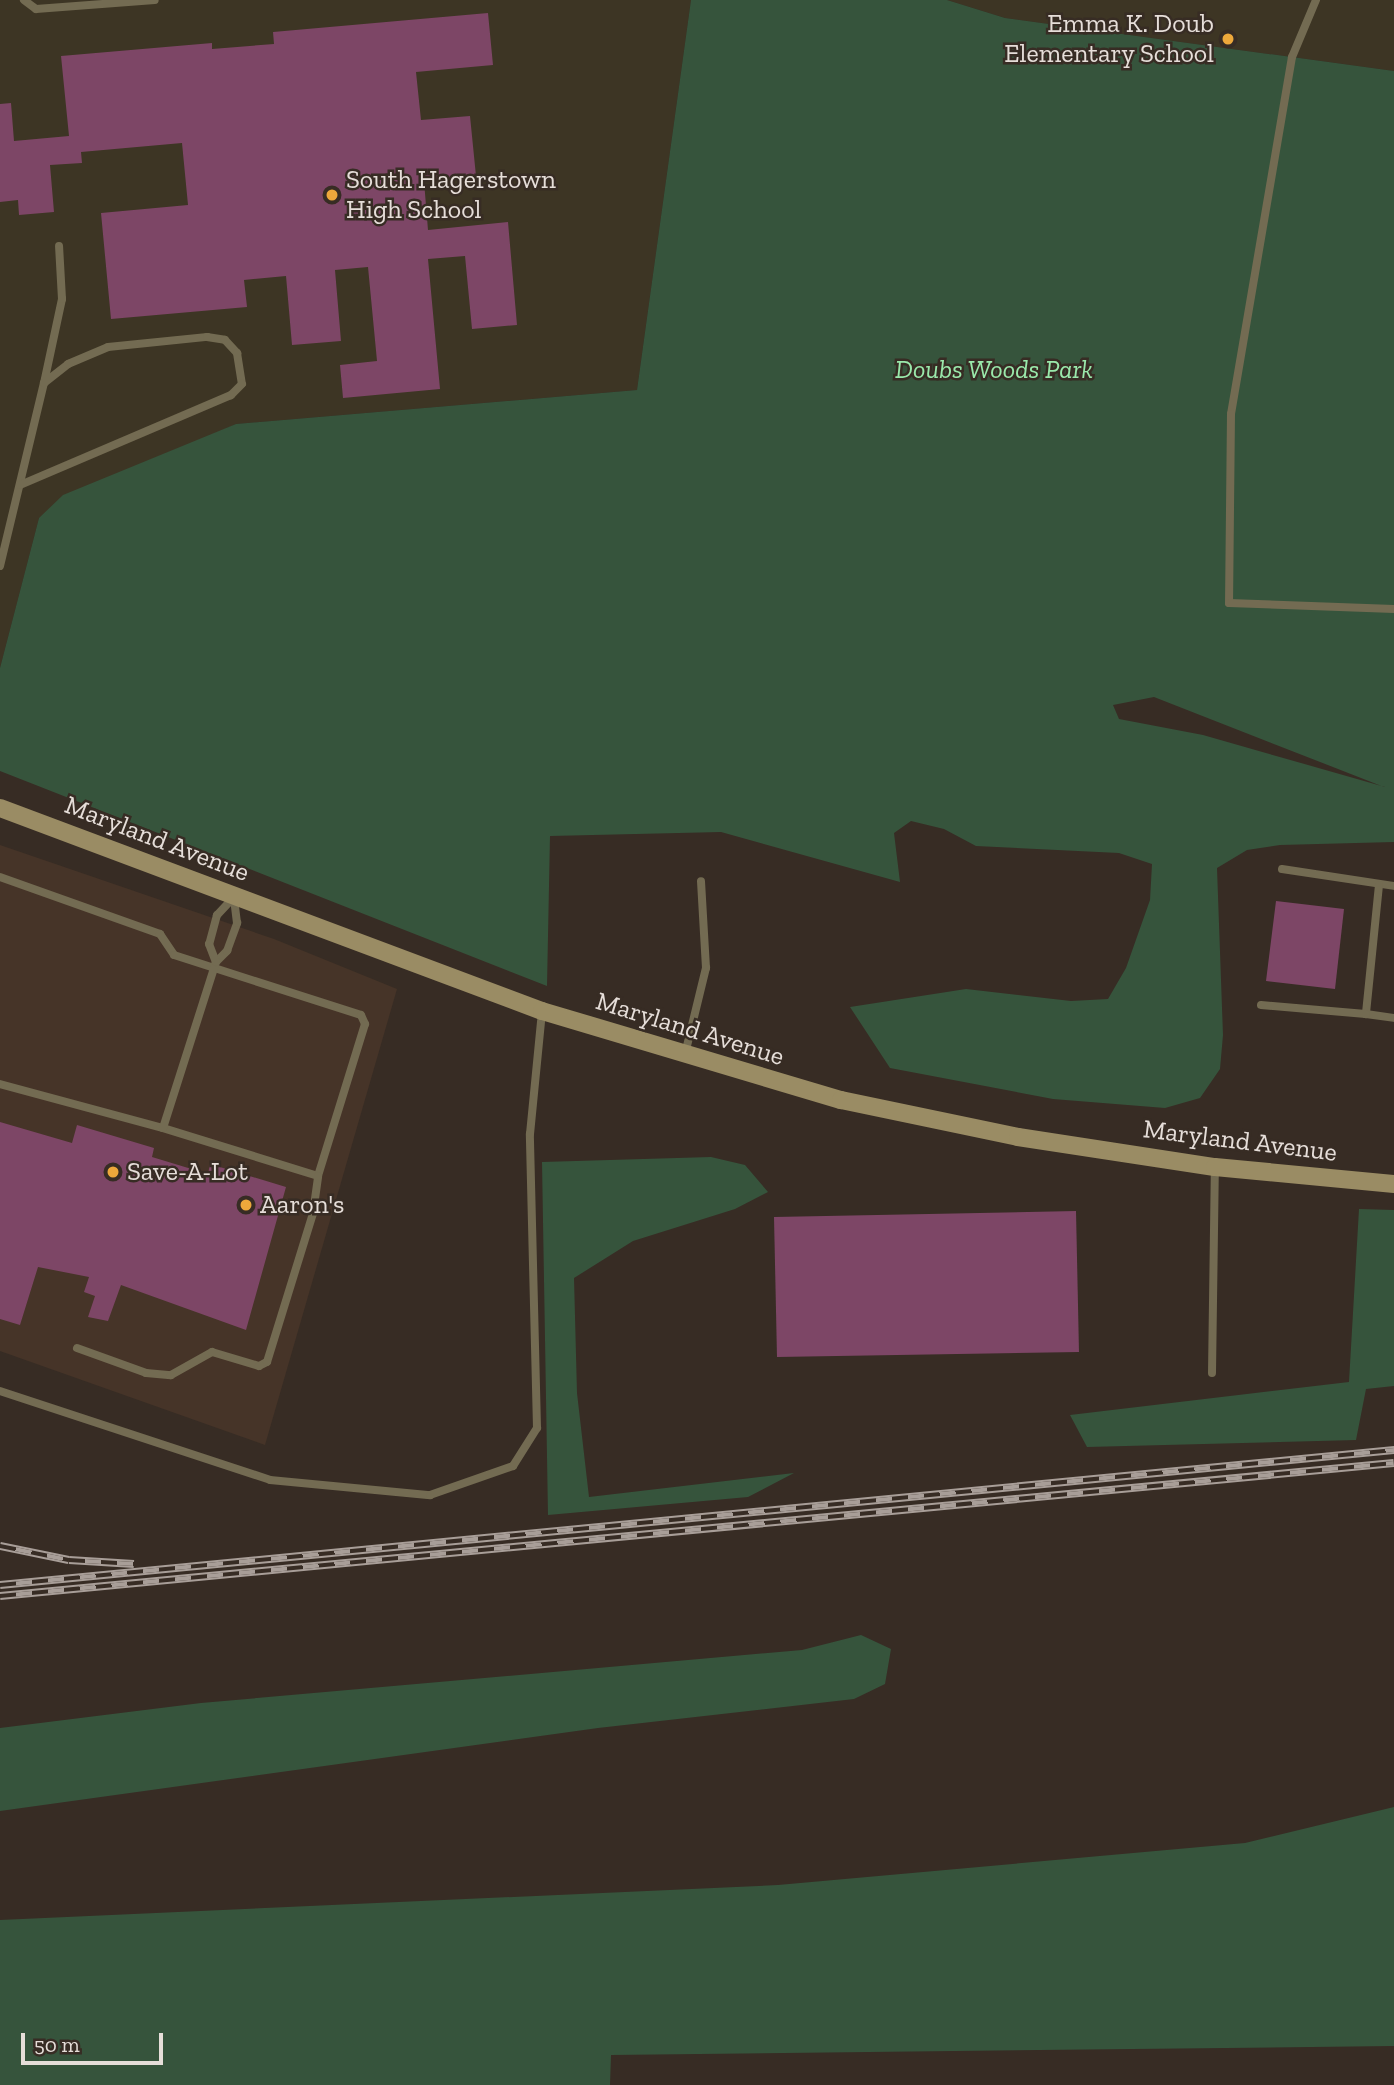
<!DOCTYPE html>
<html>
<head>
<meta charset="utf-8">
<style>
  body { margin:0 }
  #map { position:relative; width:1394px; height:2085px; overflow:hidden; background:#372c24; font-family:"Zilla Slab",serif }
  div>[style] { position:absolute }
  .built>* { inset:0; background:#463428 }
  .education>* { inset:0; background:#3d3524 }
  .green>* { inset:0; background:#36543c }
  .building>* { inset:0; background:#7d4666 }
  .service>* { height:8px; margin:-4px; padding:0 4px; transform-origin:4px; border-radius:4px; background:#736b52 }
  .secondary>* { height:18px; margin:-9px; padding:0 9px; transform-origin:9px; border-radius:9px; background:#9a8c64 }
  .rail>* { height:8px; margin-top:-4px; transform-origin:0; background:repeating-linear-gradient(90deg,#372c24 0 16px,#a89e98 0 32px); box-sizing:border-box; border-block:2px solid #a89e98 }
  .dots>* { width:19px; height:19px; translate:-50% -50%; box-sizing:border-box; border:4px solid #372c24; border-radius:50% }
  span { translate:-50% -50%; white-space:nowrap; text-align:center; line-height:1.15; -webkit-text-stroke:5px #372c24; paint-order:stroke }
  .poi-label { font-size:26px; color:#e6ded9 }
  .right { translate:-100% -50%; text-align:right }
  .left { translate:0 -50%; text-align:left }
  .park-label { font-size:26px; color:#9ae9ab; font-style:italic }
  .street-label { font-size:26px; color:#e6ded9 }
  .scale { position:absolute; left:21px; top:2033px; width:142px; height:32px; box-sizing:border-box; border:4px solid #e6ded9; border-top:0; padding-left:9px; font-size:21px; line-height:24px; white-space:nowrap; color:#e6ded9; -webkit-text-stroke:5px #372c24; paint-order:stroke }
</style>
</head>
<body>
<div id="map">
  <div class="built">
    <i style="clip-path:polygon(0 845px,274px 939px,397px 989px,265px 1445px,0 1351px)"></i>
  </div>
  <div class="education">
    <i style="clip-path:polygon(0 0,691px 0,637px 390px,236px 424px,39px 518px,0 668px)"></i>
    <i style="clip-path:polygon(947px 0,1394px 0,1394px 71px,1005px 18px)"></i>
  </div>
  <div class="green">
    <i style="clip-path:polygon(evenodd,691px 0,947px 0,1005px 18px,1394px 71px,1394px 842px,1280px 845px,1247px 850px,1217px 868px,1223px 1035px,1220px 1069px,1200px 1098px,1165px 1108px,1053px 1099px,890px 1068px,850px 1007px,966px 989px,1071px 1001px,1108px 999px,1126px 968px,1150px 900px,1152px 864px,1119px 853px,976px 846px,944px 829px,911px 821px,894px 833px,900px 882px,721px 832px,550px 836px,547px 986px,0 771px,0 668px,39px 518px,63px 495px,236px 424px,637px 390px,691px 0,1154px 697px,1384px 787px,1385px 787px,1203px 735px,1119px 719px,1113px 705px,1154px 697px)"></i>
    <i style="clip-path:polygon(711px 1157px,745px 1165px,768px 1192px,735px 1209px,633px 1241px,574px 1278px,577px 1393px,589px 1497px,794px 1473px,748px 1497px,548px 1515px,542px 1162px)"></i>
    <i style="clip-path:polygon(1359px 1209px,1394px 1210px,1394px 1386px,1366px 1389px,1356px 1440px,1087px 1447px,1070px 1415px,1349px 1382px)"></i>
    <i style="clip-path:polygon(861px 1635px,891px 1649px,885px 1684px,854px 1699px,598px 1728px,0 1811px,0 1728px,201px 1703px,802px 1650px)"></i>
    <i style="clip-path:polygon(1394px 1807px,1394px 2046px,611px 2055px,610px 2085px,0 2085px,0 1920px,778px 1885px,1245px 1843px)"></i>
  </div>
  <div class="building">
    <i style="clip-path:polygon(488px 13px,493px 65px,416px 72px,421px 120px,470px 116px,476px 176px,424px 181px,428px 230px,508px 222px,517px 325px,472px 329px,465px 256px,428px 259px,440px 389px,343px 398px,340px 365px,377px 361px,368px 267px,335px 270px,341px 341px,292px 345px,286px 276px,244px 280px,247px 307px,111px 319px,101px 213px,188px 205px,182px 143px,81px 152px,82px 163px,50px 165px,54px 212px,19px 215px,18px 200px,0 202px,0 104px,11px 103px,14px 141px,69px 136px,61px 56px,212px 43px,212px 49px,274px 44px,273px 32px)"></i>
    <i style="clip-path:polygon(1276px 901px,1344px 909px,1335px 989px,1266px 981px)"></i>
    <i style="clip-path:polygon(0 1122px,72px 1143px,77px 1125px,154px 1148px,152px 1157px,208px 1174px,210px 1164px,286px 1187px,246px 1330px,121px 1285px,108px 1321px,88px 1317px,95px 1296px,84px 1292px,89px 1277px,38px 1267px,20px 1325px,0 1319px)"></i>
    <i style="clip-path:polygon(1076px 1211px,1079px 1352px,777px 1357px,774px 1217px)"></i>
  </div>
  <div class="service">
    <i style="left:24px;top:0;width:15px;rotate:37deg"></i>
    <i style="left:36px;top:9px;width:119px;rotate:-4.3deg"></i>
    <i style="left:1316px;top:0;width:62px;rotate:112.8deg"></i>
    <i style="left:1292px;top:57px;width:362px;rotate:99.7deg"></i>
    <i style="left:1231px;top:414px;width:189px;rotate:90.6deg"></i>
    <i style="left:1229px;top:603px;width:165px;rotate:2.1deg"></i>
    <i style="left:44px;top:383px;width:86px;rotate:-77.9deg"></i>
    <i style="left:62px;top:299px;width:53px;rotate:-93.2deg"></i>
    <i style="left:0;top:566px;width:188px;rotate:-76.5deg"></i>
    <i style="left:44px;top:383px;width:31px;rotate:-38deg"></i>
    <i style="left:68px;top:364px;width:43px;rotate:-23deg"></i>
    <i style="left:108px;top:347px;width:100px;rotate:-5.8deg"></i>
    <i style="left:207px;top:337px;width:18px;rotate:9deg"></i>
    <i style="left:225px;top:340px;width:18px;rotate:47deg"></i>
    <i style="left:237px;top:353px;width:31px;rotate:81deg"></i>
    <i style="left:242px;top:384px;width:16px;rotate:135deg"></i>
    <i style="left:231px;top:395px;width:229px;rotate:156.9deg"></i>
    <i style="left:1282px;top:869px;width:113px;rotate:8.6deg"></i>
    <i style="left:0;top:877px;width:170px;rotate:19.6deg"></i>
    <i style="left:160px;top:934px;width:25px;rotate:56deg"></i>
    <i style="left:174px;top:955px;width:196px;rotate:17.8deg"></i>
    <i style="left:361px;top:1015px;width:10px;rotate:66deg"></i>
    <i style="left:365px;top:1024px;width:159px;rotate:107.2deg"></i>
    <i style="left:318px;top:1176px;width:162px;rotate:-162.8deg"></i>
    <i style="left:1379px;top:885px;width:130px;rotate:95.8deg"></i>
    <i style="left:1366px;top:1014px;width:28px;rotate:8deg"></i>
    <i style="left:1261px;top:1005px;width:105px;rotate:4.9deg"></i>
    <i style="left:685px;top:1054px;width:89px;rotate:-76.3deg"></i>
    <i style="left:706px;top:968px;width:87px;rotate:-93.3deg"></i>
    <i style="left:0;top:1084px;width:169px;rotate:15.1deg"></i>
    <i style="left:163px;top:1128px;width:174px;rotate:-72.3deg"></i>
    <i style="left:216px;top:962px;width:16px;rotate:-45deg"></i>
    <i style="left:227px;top:951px;width:30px;rotate:-70deg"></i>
    <i style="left:237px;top:923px;width:26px;rotate:-97deg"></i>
    <i style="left:234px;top:897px;width:25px;rotate:133deg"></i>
    <i style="left:217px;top:915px;width:30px;rotate:105deg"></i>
    <i style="left:209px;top:944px;width:19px;rotate:69deg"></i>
    <i style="left:77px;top:1348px;width:73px;rotate:19.9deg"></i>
    <i style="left:146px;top:1373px;width:25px;rotate:5deg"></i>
    <i style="left:171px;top:1375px;width:47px;rotate:-29.3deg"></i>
    <i style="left:212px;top:1352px;width:49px;rotate:16.6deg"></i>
    <i style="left:259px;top:1366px;width:9px;rotate:-27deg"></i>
    <i style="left:267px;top:1362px;width:156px;rotate:-72.8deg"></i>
    <i style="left:313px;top:1213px;width:37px;rotate:-82deg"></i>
    <i style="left:1212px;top:1373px;width:206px;rotate:-89.2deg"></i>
    <i style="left:0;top:1391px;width:284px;rotate:18.2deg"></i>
    <i style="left:270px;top:1480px;width:161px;rotate:5.4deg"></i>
    <i style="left:430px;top:1495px;width:88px;rotate:-19.3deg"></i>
    <i style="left:513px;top:1466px;width:45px;rotate:-57.7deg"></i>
    <i style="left:537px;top:1428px;width:294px;rotate:-91.4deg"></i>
    <i style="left:530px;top:1134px;width:124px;rotate:-84.4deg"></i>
  </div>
  <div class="secondary">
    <i style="left:0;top:808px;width:579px;rotate:20.53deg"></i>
    <i style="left:542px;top:1011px;width:312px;rotate:16.6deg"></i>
    <i style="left:841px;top:1100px;width:181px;rotate:11.8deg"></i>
    <i style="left:1018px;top:1137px;width:199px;rotate:8.7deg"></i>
    <i style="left:1215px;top:1167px;width:180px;rotate:5.4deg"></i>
  </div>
  <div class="rail">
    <i style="left:0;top:1546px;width:70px;rotate:11.5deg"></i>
    <i style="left:69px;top:1560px;width:65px;rotate:3.5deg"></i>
    <i style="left:0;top:1585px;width:1401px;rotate:-5.53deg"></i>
    <i style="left:0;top:1596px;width:1400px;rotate:-5.45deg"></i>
  </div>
  <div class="dots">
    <i style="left:1228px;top:39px;background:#eda83b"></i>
    <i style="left:332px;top:195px;background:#eda83b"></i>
    <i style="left:113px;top:1172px;background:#eda83b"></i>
    <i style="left:246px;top:1205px;background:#eda83b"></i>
  </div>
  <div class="poi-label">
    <span class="right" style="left:1214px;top:39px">Emma K. Doub<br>Elementary School</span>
    <span class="left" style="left:346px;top:195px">South Hagerstown<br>High School</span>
    <span class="left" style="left:127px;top:1172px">Save-A-Lot</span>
    <span class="left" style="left:260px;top:1205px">Aaron's</span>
  </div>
  <div class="park-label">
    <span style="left:994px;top:370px">Doubs Woods Park</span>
  </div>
  <div class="street-label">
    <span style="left:157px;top:839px;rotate:21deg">Maryland Avenue</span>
    <span style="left:690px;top:1029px;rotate:17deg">Maryland Avenue</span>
    <span style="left:1240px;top:1141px;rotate:7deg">Maryland Avenue</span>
  </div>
  <div class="scale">50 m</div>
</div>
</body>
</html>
